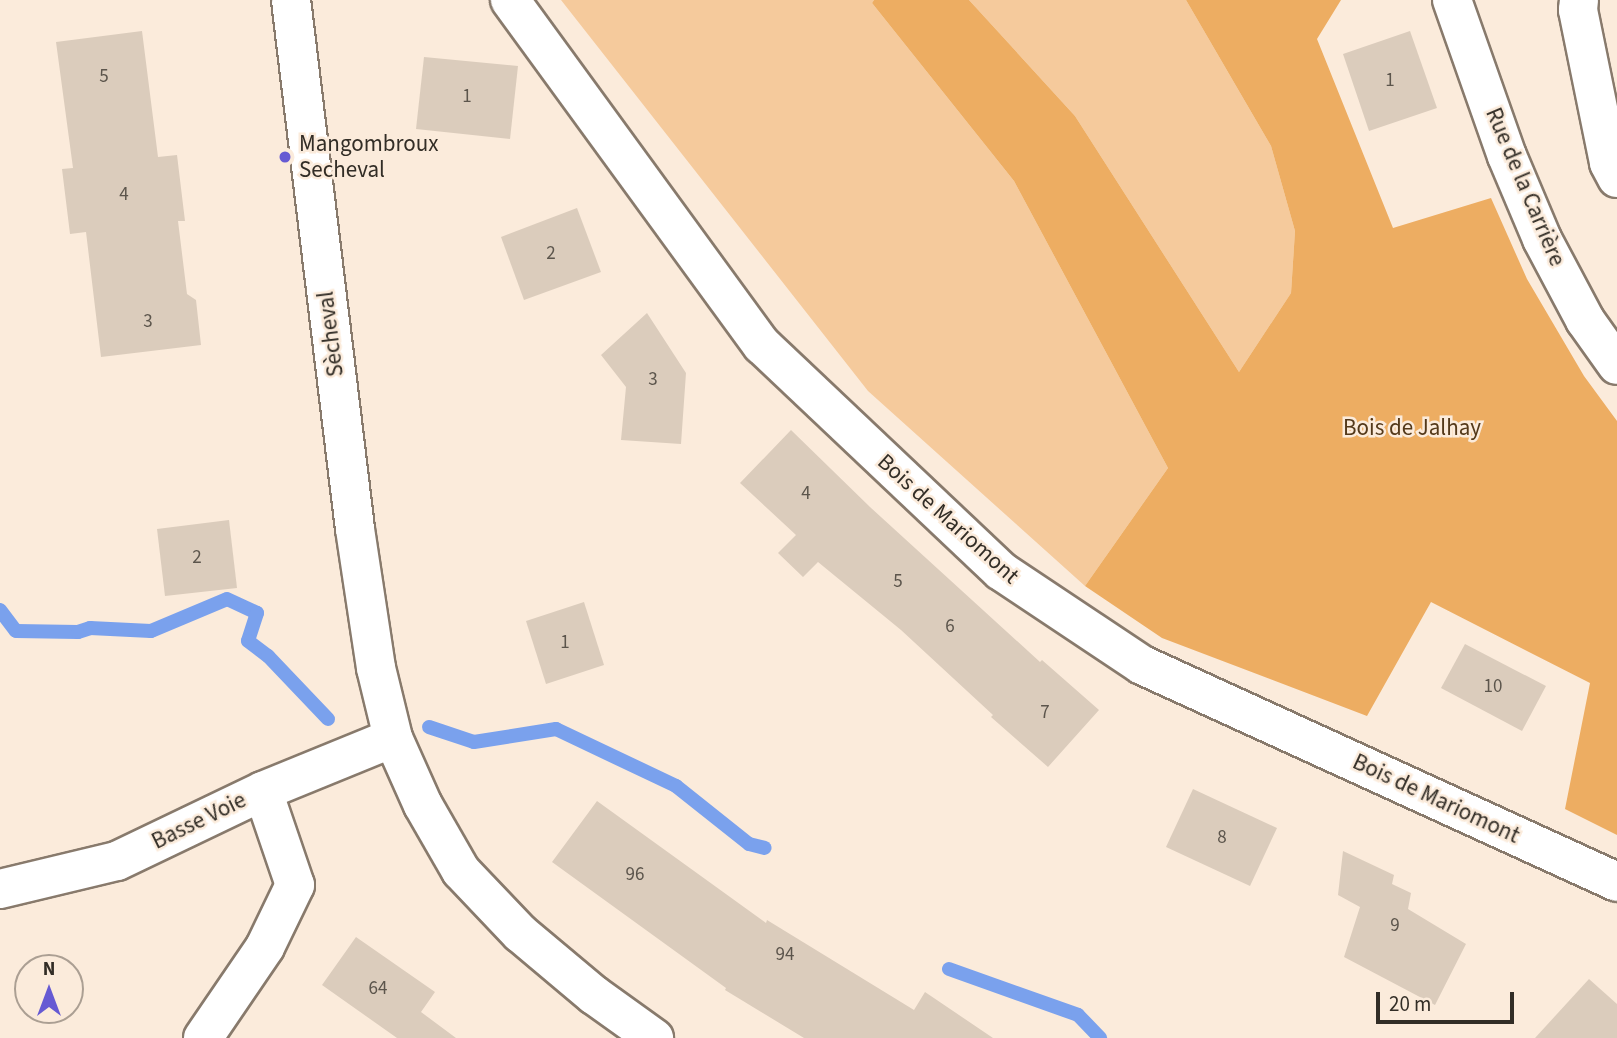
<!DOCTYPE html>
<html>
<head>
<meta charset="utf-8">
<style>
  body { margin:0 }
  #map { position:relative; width:1617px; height:1038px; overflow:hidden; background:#fbebdb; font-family:"Source Sans 3",sans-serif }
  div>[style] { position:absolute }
  .green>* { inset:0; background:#f5ca9c }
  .forest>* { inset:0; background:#edad62 }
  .stream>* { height:14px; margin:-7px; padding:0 7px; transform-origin:7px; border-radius:7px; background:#7aa1ed }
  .building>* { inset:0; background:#dbccbc }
  .roads { filter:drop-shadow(2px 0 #887a6c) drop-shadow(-2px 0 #887a6c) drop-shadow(0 2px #887a6c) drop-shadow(0 -2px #887a6c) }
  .minor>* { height:38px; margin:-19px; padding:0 19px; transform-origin:19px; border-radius:19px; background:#fff }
  .secondary>* { height:38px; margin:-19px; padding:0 19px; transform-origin:19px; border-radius:19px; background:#fff }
  .dots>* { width:19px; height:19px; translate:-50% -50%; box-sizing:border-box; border:4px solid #fbebdb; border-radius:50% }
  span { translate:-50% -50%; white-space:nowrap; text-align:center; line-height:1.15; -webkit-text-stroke:5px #fbebdb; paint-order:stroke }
  .number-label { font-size:19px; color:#5c554c }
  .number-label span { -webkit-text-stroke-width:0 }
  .poi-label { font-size:23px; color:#322d26 }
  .left { translate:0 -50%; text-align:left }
  .street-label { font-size:23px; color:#322d26 }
  .park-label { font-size:23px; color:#54391a }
  .north { position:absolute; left:14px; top:954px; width:70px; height:70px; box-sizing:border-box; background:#fbebdb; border:2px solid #ab9f93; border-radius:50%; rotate:0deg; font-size:19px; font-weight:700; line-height:28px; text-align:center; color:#322d26 }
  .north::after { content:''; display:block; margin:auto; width:24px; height:32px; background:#665ad3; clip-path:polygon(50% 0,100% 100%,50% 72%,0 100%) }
  .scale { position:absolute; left:1376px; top:992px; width:138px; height:32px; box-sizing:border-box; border:4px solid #322d26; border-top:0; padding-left:9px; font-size:21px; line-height:24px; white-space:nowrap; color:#322d26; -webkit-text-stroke:5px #fbebdb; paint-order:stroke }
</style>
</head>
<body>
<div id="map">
  <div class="green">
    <i style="clip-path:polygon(561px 0,874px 0,872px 3px,1014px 181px,1168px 468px,1085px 586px,868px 391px)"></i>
    <i style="clip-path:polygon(969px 0,1186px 0,1271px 146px,1295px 231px,1291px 293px,1239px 372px,1075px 116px)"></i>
  </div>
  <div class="forest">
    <i style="clip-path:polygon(874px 0,969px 0,1075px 116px,1239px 372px,1291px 293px,1295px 231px,1271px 146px,1186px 0,1341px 0,1317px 39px,1393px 228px,1491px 198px,1527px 279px,1584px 376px,1617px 421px,1617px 835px,1565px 809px,1590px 683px,1431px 602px,1367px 716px,1162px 638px,1085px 586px,1168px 468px,1014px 181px,872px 3px)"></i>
  </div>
  <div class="stream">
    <i style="left:0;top:610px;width:26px;rotate:53deg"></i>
    <i style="left:16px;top:631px;width:62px;rotate:0.9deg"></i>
    <i style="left:78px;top:632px;width:13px;rotate:-18deg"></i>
    <i style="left:90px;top:628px;width:61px;rotate:2.8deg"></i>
    <i style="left:151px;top:631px;width:82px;rotate:-22.8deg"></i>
    <i style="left:227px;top:599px;width:33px;rotate:25deg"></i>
    <i style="left:257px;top:613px;width:29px;rotate:108deg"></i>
    <i style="left:248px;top:641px;width:25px;rotate:37deg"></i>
    <i style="left:268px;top:656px;width:87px;rotate:46.4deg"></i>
    <i style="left:429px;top:727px;width:47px;rotate:18.4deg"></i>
    <i style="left:474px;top:742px;width:83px;rotate:-9deg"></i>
    <i style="left:556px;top:729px;width:133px;rotate:25.4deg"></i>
    <i style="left:676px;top:786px;width:93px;rotate:38.5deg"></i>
    <i style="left:749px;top:844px;width:16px;rotate:14deg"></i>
    <i style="left:949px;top:969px;width:137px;rotate:19.6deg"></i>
    <i style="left:1078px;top:1015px;width:32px;rotate:46deg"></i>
  </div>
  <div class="building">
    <i style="clip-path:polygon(142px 31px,158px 157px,177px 155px,185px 221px,178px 221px,187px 294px,196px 300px,201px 345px,101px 357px,86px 232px,70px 234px,62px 169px,73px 168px,56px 42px)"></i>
    <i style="clip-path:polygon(1410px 31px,1437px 108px,1369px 131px,1343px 54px)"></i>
    <i style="clip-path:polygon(424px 57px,518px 66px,510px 139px,416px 129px)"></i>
    <i style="clip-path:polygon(577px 208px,601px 272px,524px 300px,501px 237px)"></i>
    <i style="clip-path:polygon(647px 313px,686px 373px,681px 444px,621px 440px,626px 387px,601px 355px)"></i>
    <i style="clip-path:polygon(791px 430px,870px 507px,1040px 662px,1042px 660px,1099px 710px,1048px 767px,991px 717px,993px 715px,901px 630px,818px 562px,803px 577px,778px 553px,796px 535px,740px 483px)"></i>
    <i style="clip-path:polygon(229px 520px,237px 588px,165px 596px,157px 529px)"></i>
    <i style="clip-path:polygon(584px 602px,604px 665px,546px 684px,526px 621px)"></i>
    <i style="clip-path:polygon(1465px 644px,1546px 686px,1522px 731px,1441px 688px)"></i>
    <i style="clip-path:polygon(1193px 789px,1277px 828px,1250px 886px,1166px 847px)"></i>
    <i style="clip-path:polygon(597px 801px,766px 923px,767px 920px,914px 1010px,925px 992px,993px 1038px,804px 1038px,725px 990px,726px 988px,552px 862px)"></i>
    <i style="clip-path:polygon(1343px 851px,1394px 875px,1392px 884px,1411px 893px,1408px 909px,1466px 944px,1435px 1005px,1344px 957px,1360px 907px,1338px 895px)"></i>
    <i style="clip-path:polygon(356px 937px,435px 992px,421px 1012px,456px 1038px,397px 1038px,322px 985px)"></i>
    <i style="clip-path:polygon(1589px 979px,1617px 1004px,1617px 1038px,1535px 1038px)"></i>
  </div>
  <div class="roads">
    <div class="minor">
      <i style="left:510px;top:0;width:427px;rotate:53.9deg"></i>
      <i style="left:762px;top:345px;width:329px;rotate:43.4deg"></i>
      <i style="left:1001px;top:571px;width:169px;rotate:33.7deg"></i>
      <i style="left:1142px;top:665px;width:522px;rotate:24.55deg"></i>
      <i style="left:1452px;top:0;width:165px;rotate:70.6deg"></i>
      <i style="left:1507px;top:156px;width:90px;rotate:67.1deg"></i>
      <i style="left:1542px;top:239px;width:92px;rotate:62deg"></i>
      <i style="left:1585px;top:320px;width:55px;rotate:54.6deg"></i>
      <i style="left:1579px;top:0;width:10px;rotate:96deg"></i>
      <i style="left:1578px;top:10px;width:156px;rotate:78.5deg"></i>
      <i style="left:1609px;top:163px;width:17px;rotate:62deg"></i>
      <i style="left:0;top:889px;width:120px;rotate:-13.5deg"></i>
      <i style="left:117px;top:861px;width:162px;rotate:-25.6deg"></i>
      <i style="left:263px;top:791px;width:140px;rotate:-22.2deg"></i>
      <i style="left:203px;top:1038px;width:110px;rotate:-55.7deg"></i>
      <i style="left:265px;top:947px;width:69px;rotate:-64.2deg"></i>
      <i style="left:295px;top:885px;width:99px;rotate:-108.8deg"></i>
    </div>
    <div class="secondary">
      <i style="left:291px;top:0;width:533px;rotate:83.1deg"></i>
      <i style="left:355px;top:529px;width:141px;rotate:81.4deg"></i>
      <i style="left:376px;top:668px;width:72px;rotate:76.3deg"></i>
      <i style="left:393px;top:738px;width:73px;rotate:65.9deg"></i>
      <i style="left:423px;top:805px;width:76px;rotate:60.1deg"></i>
      <i style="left:461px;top:871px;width:86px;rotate:46.4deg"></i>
      <i style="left:520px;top:933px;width:97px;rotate:40deg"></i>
      <i style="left:594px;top:995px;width:74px;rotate:35.6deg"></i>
    </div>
  </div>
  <div class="dots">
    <i style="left:285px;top:157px;background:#665ad3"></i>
  </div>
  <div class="number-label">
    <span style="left:104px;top:77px">5</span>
    <span style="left:1390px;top:81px">1</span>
    <span style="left:467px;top:97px">1</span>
    <span style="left:124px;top:195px">4</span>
    <span style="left:551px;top:254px">2</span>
    <span style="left:148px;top:322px">3</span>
    <span style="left:653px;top:380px">3</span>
    <span style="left:806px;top:494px">4</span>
    <span style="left:197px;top:558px">2</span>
    <span style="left:898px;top:582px">5</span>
    <span style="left:950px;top:627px">6</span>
    <span style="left:565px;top:643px">1</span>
    <span style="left:1493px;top:687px">10</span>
    <span style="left:1045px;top:713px">7</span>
    <span style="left:1222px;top:838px">8</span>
    <span style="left:635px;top:875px">96</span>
    <span style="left:1395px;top:926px">9</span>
    <span style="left:785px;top:955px">94</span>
    <span style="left:378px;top:989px">64</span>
  </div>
  <div class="poi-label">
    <span class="left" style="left:299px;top:157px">Mangombroux<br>Secheval</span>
  </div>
  <div class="street-label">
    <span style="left:1525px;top:187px;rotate:67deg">Rue de la Carrière</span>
    <span style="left:331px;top:334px;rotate:-97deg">Sècheval</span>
    <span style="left:948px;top:519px;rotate:42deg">Bois de Mariomont</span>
    <span style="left:1436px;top:799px;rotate:25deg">Bois de Mariomont</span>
    <span style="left:199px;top:821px;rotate:-26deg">Basse Voie</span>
  </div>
  <div class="park-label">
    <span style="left:1412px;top:428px">Bois de Jalhay</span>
  </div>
  <div class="north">N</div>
  <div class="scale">20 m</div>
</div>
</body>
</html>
